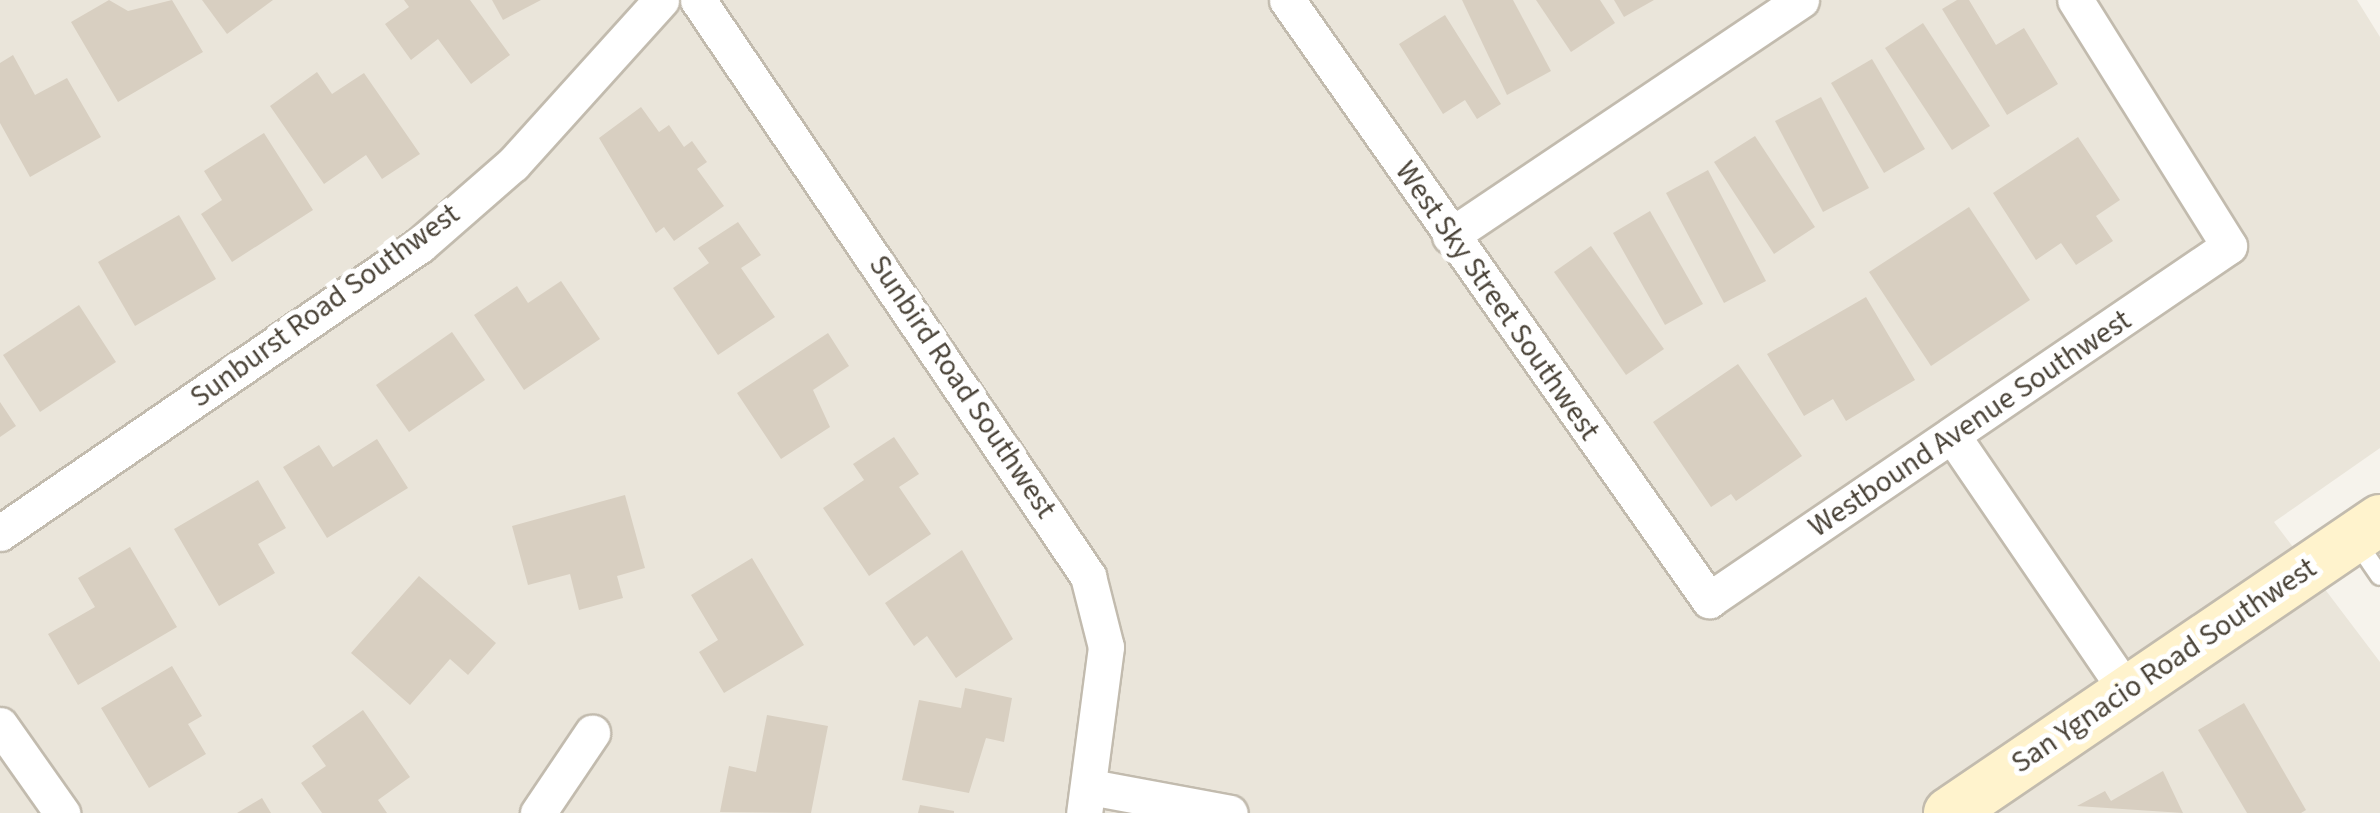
<!DOCTYPE html>
<html>
<head>
<meta charset="utf-8">
<style>
  body { margin:0 }
  #map { position:relative; width:2380px; height:813px; overflow:hidden; background:#f6f3ec; font-family:"Source Sans 3",sans-serif }
  div>[style] { position:absolute }
  .residential>* { inset:0; background:#eae5da }
  .building>* { inset:0; background:#d8cfc1 }
  .roads { filter:drop-shadow(2px 0 #c2bbae) drop-shadow(-2px 0 #c2bbae) drop-shadow(0 2px #c2bbae) drop-shadow(0 -2px #c2bbae) }
  .lane>* { height:18px; margin:-9px; padding:0 9px; transform-origin:9px; border-radius:9px; background:#fff }
  .street>* { height:35px; margin:-17.5px; padding:0 17.5px; transform-origin:17.5px; border-radius:17.5px; background:#fff }
  .secondary>* { height:50px; margin:-25px; padding:0 25px; transform-origin:25px; border-radius:25px; background:#fff3cd }
  span { translate:-50% -50%; white-space:nowrap; text-align:center; line-height:1.15; -webkit-text-stroke:10px #fff; paint-order:stroke }
  .street-label { font-size:30px; color:#4b4439 }
</style>
</head>
<body>
<div id="map">
  <div class="residential">
    <i style="clip-path:polygon(0 0,2357px 0,2380px 37px,2380px 448px,2274px 522px,2380px 662px,2380px 813px,0 813px)"></i>
  </div>
  <div class="building">
    <i style="clip-path:polygon(109px 0,128px 11px,172px 0,203px 52px,118px 102px,71px 22px)"></i>
    <i style="clip-path:polygon(202px 0,273px 0,227px 34px)"></i>
    <i style="clip-path:polygon(404px 0,470px 0,510px 55px,471px 84px,438px 39px,411px 60px,385px 24px,409px 7px)"></i>
    <i style="clip-path:polygon(492px 0,541px 0,503px 20px)"></i>
    <i style="clip-path:polygon(1462px 0,1513px 0,1551px 71px,1507px 95px)"></i>
    <i style="clip-path:polygon(1536px 0,1600px 0,1615px 23px,1571px 52px)"></i>
    <i style="clip-path:polygon(1614px 0,1654px 0,1624px 17px)"></i>
    <i style="clip-path:polygon(1957px 0,1969px 0,1996px 45px,2024px 28px,2058px 84px,2007px 115px,1942px 9px)"></i>
    <i style="clip-path:polygon(1445px 15px,1501px 104px,1477px 119px,1465px 100px,1443px 114px,1399px 44px)"></i>
    <i style="clip-path:polygon(1923px 23px,1990px 126px,1952px 150px,1885px 48px)"></i>
    <i style="clip-path:polygon(13px 55px,35px 95px,67px 78px,101px 137px,30px 177px,0 123px,0 63px)"></i>
    <i style="clip-path:polygon(1872px 59px,1925px 149px,1884px 173px,1831px 83px)"></i>
    <i style="clip-path:polygon(317px 72px,332px 94px,364px 73px,420px 154px,382px 179px,366px 155px,324px 184px,270px 106px)"></i>
    <i style="clip-path:polygon(1821px 97px,1869px 188px,1823px 212px,1775px 121px)"></i>
    <i style="clip-path:polygon(641px 107px,659px 132px,669px 125px,684px 147px,692px 141px,707px 162px,697px 169px,724px 206px,674px 241px,664px 227px,656px 233px,599px 138px)"></i>
    <i style="clip-path:polygon(264px 133px,313px 210px,232px 262px,201px 214px,222px 200px,204px 171px)"></i>
    <i style="clip-path:polygon(1755px 136px,1815px 227px,1774px 254px,1714px 162px)"></i>
    <i style="clip-path:polygon(2078px 137px,2120px 200px,2096px 216px,2113px 241px,2076px 265px,2061px 243px,2036px 260px,1993px 193px)"></i>
    <i style="clip-path:polygon(1708px 170px,1766px 281px,1724px 303px,1666px 193px)"></i>
    <i style="clip-path:polygon(1969px 207px,2030px 300px,1931px 366px,1869px 272px)"></i>
    <i style="clip-path:polygon(1650px 211px,1703px 304px,1665px 325px,1613px 233px)"></i>
    <i style="clip-path:polygon(179px 215px,216px 279px,135px 326px,98px 262px)"></i>
    <i style="clip-path:polygon(738px 222px,761px 255px,741px 268px,775px 317px,718px 355px,673px 288px,709px 263px,698px 248px)"></i>
    <i style="clip-path:polygon(1591px 246px,1664px 349px,1626px 375px,1554px 272px)"></i>
    <i style="clip-path:polygon(561px 281px,600px 339px,524px 390px,474px 315px,517px 286px,528px 303px)"></i>
    <i style="clip-path:polygon(1866px 297px,1915px 380px,1846px 421px,1833px 399px,1804px 416px,1767px 354px)"></i>
    <i style="clip-path:polygon(79px 305px,116px 362px,40px 412px,3px 355px)"></i>
    <i style="clip-path:polygon(452px 332px,485px 380px,409px 432px,376px 385px)"></i>
    <i style="clip-path:polygon(828px 333px,849px 366px,813px 390px,830px 427px,781px 459px,737px 393px)"></i>
    <i style="clip-path:polygon(1738px 364px,1802px 456px,1736px 501px,1731px 494px,1711px 507px,1653px 422px)"></i>
    <i style="clip-path:polygon(0 402px,16px 426px,0 437px)"></i>
    <i style="clip-path:polygon(894px 437px,919px 474px,899px 487px,931px 534px,869px 576px,823px 508px,864px 480px,853px 464px)"></i>
    <i style="clip-path:polygon(377px 439px,408px 488px,327px 538px,283px 467px,319px 445px,333px 467px)"></i>
    <i style="clip-path:polygon(258px 480px,286px 528px,258px 544px,275px 573px,219px 606px,174px 529px)"></i>
    <i style="clip-path:polygon(625px 495px,645px 568px,617px 576px,623px 598px,579px 610px,570px 574px,528px 585px,512px 526px)"></i>
    <i style="clip-path:polygon(130px 547px,177px 627px,78px 685px,48px 634px,95px 607px,78px 578px)"></i>
    <i style="clip-path:polygon(962px 550px,1013px 639px,956px 678px,927px 636px,914px 646px,885px 603px)"></i>
    <i style="clip-path:polygon(752px 558px,804px 645px,724px 693px,699px 652px,718px 640px,691px 595px)"></i>
    <i style="clip-path:polygon(419px 576px,496px 643px,468px 675px,450px 659px,410px 705px,351px 653px)"></i>
    <i style="clip-path:polygon(172px 666px,202px 716px,188px 724px,206px 754px,149px 788px,101px 708px)"></i>
    <i style="clip-path:polygon(965px 688px,1012px 698px,1004px 742px,986px 738px,969px 793px,902px 780px,919px 700px,961px 708px)"></i>
    <i style="clip-path:polygon(2244px 703px,2306px 810px,2301px 813px,2247px 813px,2198px 730px)"></i>
    <i style="clip-path:polygon(363px 710px,410px 777px,378px 800px,387px 813px,322px 813px,301px 783px,326px 766px,312px 746px)"></i>
    <i style="clip-path:polygon(767px 715px,828px 726px,811px 813px,720px 812px,729px 766px,756px 772px)"></i>
    <i style="clip-path:polygon(2163px 771px,2183px 813px,2077px 806px,2105px 791px,2111px 801px)"></i>
    <i style="clip-path:polygon(262px 798px,271px 813px,237px 813px)"></i>
    <i style="clip-path:polygon(920px 805px,954px 811px,954px 813px,918px 813px)"></i>
  </div>
  <div class="roads">
    <div class="lane">
      <i style="left:2354px;top:538px;width:46px;rotate:55.6deg"></i>
    </div>
    <div class="street">
      <i style="left:698px;top:0;width:696px;rotate:55.9deg"></i>
      <i style="left:1088px;top:576px;width:73px;rotate:75.8deg"></i>
      <i style="left:1106px;top:647px;width:167px;rotate:97.5deg"></i>
      <i style="left:1287px;top:0;width:734px;rotate:54.88deg"></i>
      <i style="left:1709px;top:600px;width:629px;rotate:-34.25deg"></i>
      <i style="left:2229px;top:246px;width:290px;rotate:-122deg"></i>
      <i style="left:1450px;top:236px;width:423px;rotate:-33.9deg"></i>
      <i style="left:1954px;top:438px;width:307px;rotate:55.7deg"></i>
      <i style="left:0;top:533px;width:509px;rotate:-34.44deg"></i>
      <i style="left:420px;top:245px;width:123px;rotate:-41.1deg"></i>
      <i style="left:513px;top:164px;width:221px;rotate:-47.9deg"></i>
      <i style="left:0;top:725px;width:108px;rotate:54.8deg"></i>
      <i style="left:1090px;top:787px;width:142px;rotate:10.5deg"></i>
      <i style="left:538px;top:813px;width:97px;rotate:-56deg"></i>
    </div>
    <div class="secondary">
      <i style="left:1949px;top:813px;width:521px;rotate:-34.21deg"></i>
    </div>
  </div>
  <div class="street-label">
    <span style="left:1497px;top:301px;rotate:55deg">West Sky Street Southwest</span>
    <span style="left:325px;top:306px;rotate:-36deg">Sunburst Road Southwest</span>
    <span style="left:962px;top:387px;rotate:56deg">Sunbird Road Southwest</span>
    <span style="left:1970px;top:424px;rotate:-34deg">Westbound Avenue Southwest</span>
    <span style="left:2164px;top:666px;rotate:-34deg">San Ygnacio Road Southwest</span>
  </div>
</div>
</body>
</html>
